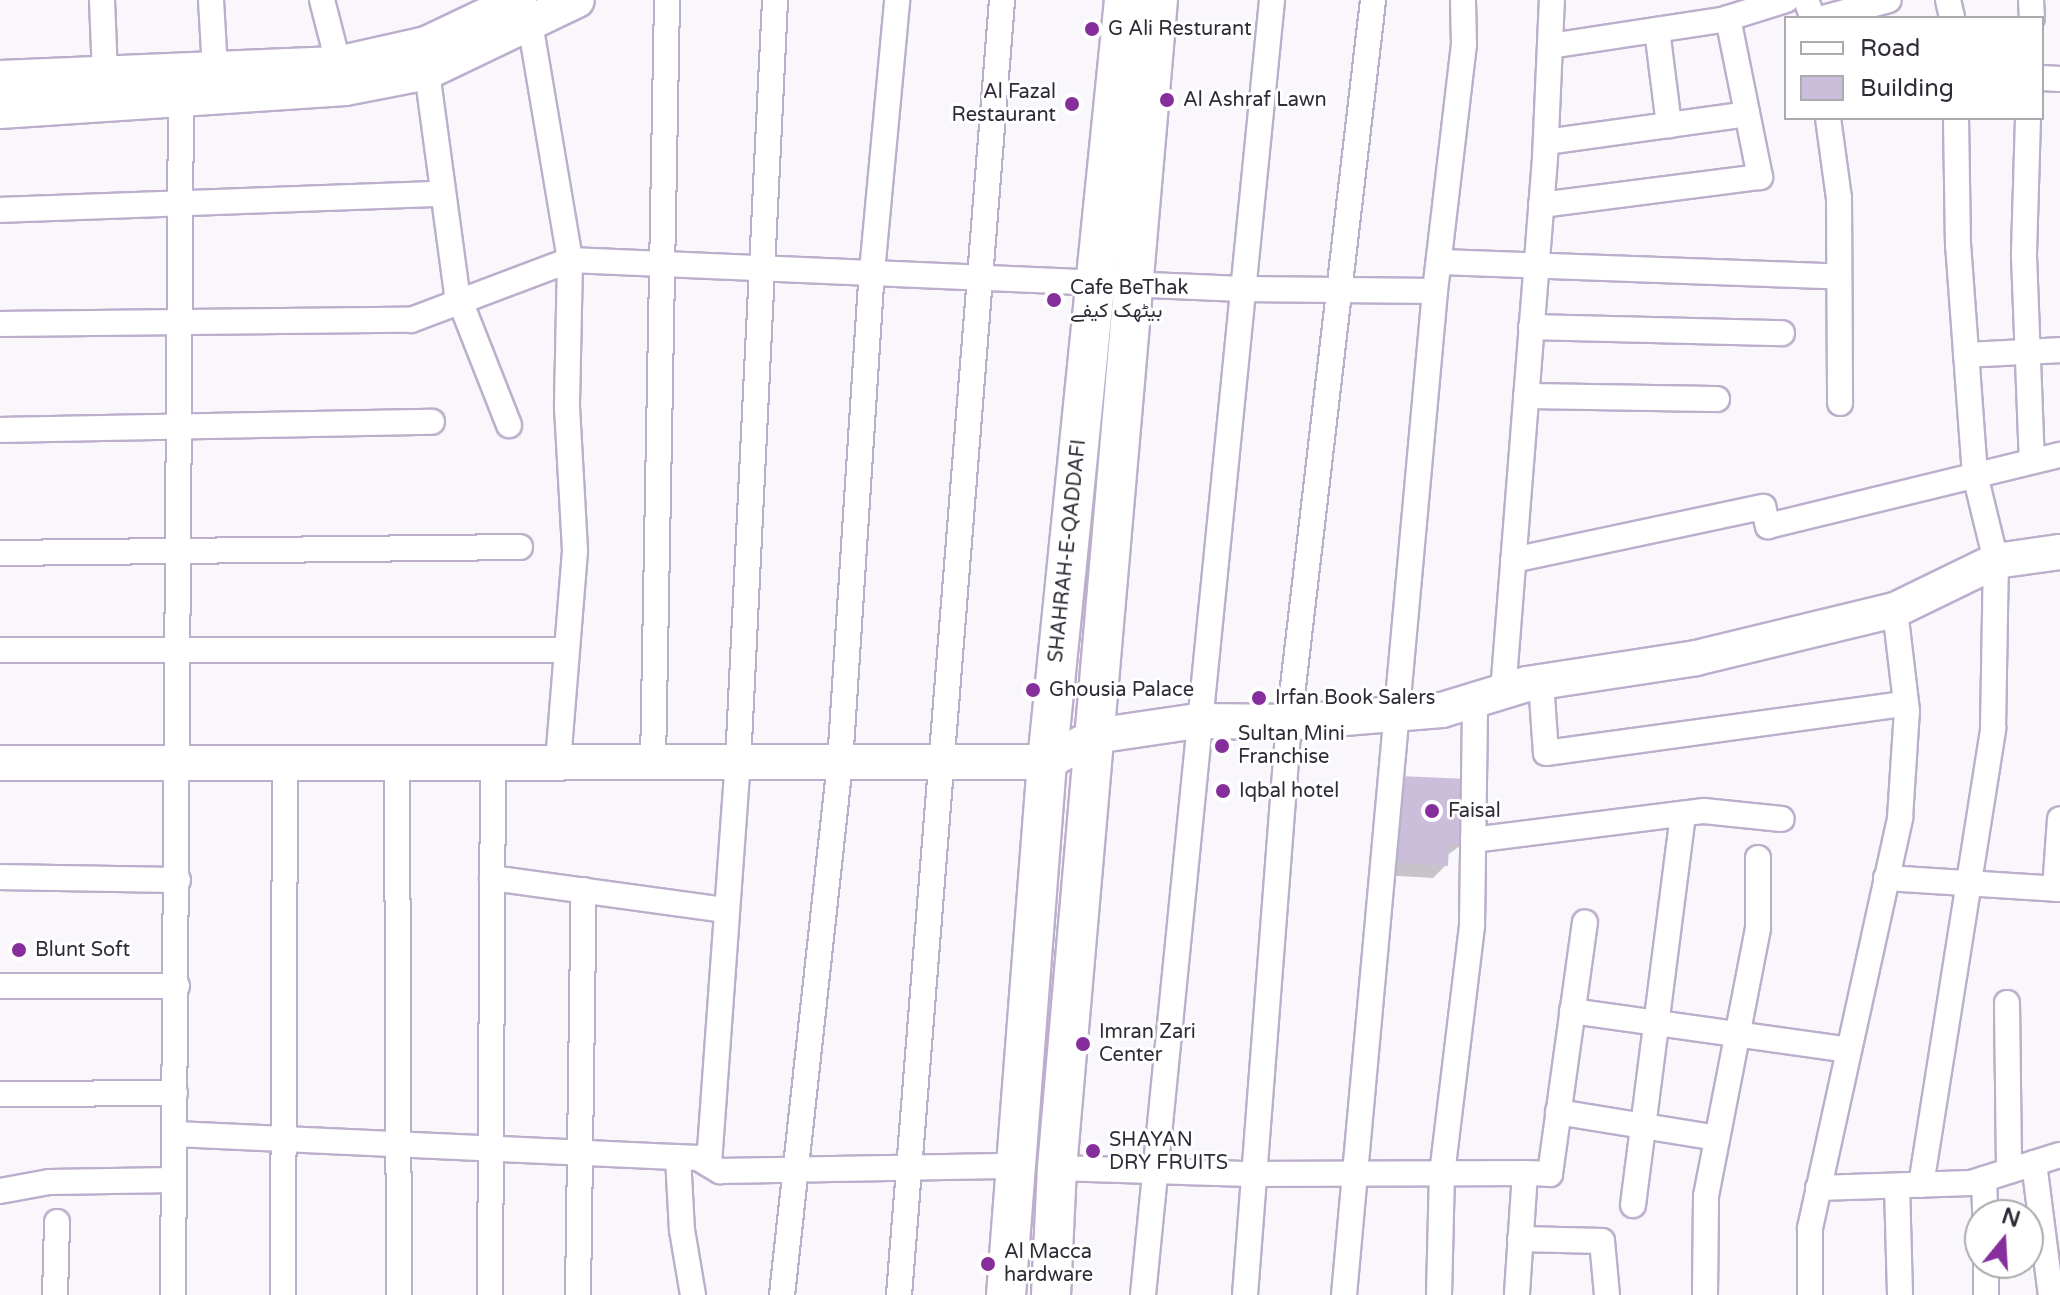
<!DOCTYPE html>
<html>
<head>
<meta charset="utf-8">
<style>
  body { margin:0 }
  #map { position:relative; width:2060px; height:1295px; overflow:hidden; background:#f9f6fc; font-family:"Varela Round",Vazirmatn,sans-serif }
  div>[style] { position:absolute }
  .shadow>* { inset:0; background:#0003 }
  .building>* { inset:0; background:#cbbedb }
  .roads { filter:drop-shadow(2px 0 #bcafcc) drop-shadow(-2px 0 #bcafcc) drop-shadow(0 2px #bcafcc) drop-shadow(0 -2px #bcafcc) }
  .street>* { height:24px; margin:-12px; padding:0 12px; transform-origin:12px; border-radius:12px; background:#fff }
  .secondary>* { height:34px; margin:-17px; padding:0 17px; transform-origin:17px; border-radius:17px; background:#fff }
  .primary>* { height:38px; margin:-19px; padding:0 19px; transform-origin:19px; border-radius:19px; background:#fff }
  .dots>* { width:22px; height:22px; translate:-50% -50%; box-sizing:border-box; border:4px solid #fff; border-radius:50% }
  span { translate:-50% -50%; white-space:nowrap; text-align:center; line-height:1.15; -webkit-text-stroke:6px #fff; paint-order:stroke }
  .poi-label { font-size:20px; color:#302b36 }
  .left { translate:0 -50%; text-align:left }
  .right { translate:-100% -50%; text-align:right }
  .street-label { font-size:20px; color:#302b36 }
  .legend { position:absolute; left:1784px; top:16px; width:260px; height:104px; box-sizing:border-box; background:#fff; border:2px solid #acaaaf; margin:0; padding:10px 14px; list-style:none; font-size:24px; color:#302b36 }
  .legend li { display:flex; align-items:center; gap:16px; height:40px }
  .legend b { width:40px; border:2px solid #acaaaf }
  .north { position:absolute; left:1964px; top:1199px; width:80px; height:80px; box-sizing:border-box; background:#fff; border:2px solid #acaaaf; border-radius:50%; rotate:18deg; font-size:22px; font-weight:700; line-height:32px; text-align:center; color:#302b36 }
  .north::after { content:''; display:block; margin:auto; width:28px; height:36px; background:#862e9c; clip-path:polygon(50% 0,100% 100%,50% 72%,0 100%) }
</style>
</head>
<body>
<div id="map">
  <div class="shadow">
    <i style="clip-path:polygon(1387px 791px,1464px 843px,1446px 856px,1446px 865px,1433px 878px,1381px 875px)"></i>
  </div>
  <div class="building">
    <i style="clip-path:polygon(1399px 776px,1469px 779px,1465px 844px,1449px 843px,1448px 866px,1393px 862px)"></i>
  </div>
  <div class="roads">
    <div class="street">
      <i style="left:102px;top:0;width:74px;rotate:87.7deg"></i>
      <i style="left:211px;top:0;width:69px;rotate:86.7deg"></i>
      <i style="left:322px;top:0;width:81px;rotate:75.6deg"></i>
      <i style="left:1806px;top:0;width:19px;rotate:69deg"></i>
      <i style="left:1948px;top:0;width:18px;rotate:77deg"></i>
      <i style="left:2031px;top:0;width:18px;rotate:87deg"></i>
      <i style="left:1823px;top:18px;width:68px;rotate:-15.3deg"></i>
      <i style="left:530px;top:23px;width:240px;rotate:80.4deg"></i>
      <i style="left:570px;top:260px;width:147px;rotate:91.2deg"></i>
      <i style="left:567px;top:407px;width:144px;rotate:86.8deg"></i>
      <i style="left:575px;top:551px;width:213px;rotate:94.6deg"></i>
      <i style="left:1657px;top:30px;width:96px;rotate:82.8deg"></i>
      <i style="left:1550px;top:46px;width:174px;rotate:-8.6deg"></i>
      <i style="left:1722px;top:20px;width:67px;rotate:-17.4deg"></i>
      <i style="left:427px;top:72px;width:223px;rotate:82.3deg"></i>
      <i style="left:457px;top:293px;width:142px;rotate:68.5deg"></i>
      <i style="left:2042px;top:78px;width:18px;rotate:3deg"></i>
      <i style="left:1828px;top:118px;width:81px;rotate:82.2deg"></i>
      <i style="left:1839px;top:198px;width:205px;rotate:89.7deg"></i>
      <i style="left:2028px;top:118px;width:138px;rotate:91.7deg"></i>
      <i style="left:2024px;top:256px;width:205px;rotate:87.8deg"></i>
      <i style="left:1546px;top:142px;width:203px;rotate:-7.9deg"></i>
      <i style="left:1541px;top:205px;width:221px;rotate:-7.3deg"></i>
      <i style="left:1760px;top:177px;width:162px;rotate:-101.4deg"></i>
      <i style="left:0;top:210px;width:443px;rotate:-2.1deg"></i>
      <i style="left:1439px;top:262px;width:400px;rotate:2.1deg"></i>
      <i style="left:0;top:324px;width:411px;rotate:-0.6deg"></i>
      <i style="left:411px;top:320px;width:170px;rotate:-20.7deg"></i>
      <i style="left:570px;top:260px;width:673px;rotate:2.47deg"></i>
      <i style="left:1242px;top:289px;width:193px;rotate:0.6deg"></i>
      <i style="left:1531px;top:327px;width:251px;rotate:1.4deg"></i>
      <i style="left:1966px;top:355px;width:94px;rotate:-3deg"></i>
      <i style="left:1526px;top:396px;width:191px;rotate:0.9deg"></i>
      <i style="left:0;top:430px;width:432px;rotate:-1.1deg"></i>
      <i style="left:0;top:553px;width:520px;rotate:-0.66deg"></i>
      <i style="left:1513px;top:560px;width:256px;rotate:-12deg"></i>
      <i style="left:1763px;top:507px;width:20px;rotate:75deg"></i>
      <i style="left:1768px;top:526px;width:301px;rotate:-13.7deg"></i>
      <i style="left:0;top:650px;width:565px"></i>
      <i style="left:1541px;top:682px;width:71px;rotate:86deg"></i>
      <i style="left:1546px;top:753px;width:363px;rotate:-7.8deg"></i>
      <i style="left:1503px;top:692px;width:536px;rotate:-85.5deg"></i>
      <i style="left:1545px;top:158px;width:158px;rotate:-87.5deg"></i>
      <i style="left:397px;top:762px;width:533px;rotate:89.79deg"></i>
      <i style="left:653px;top:763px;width:763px;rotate:-88.95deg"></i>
      <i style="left:1473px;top:840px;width:233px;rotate:-7.2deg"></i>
      <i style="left:1704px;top:811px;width:78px;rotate:5.9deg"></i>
      <i style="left:0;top:877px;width:178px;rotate:1deg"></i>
      <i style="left:492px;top:878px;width:237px;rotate:7.8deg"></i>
      <i style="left:1886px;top:878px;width:174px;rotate:3.6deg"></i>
      <i style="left:2055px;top:889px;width:70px;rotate:-85.9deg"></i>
      <i style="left:0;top:986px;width:177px"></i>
      <i style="left:2007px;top:1003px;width:168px;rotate:89.3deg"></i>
      <i style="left:1572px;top:1011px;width:279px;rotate:8deg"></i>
      <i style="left:0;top:1094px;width:175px;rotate:-0.3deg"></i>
      <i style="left:1558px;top:1112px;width:161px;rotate:9.3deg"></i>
      <i style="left:175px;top:1134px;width:524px;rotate:2.63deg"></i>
      <i style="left:698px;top:1158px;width:26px;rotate:31deg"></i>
      <i style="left:720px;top:1171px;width:296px;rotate:-1deg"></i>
      <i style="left:678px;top:1157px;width:73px;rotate:86.9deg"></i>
      <i style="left:682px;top:1230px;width:66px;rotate:80.4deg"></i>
      <i style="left:2034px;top:1163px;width:133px;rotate:82.7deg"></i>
      <i style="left:709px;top:1164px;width:402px;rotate:-85.9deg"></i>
      <i style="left:738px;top:763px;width:764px;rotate:-87.22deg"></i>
      <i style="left:1057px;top:1168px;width:195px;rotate:1.8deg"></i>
      <i style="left:1252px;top:1174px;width:273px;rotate:-0.2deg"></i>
      <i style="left:1525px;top:1173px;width:122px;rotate:93.8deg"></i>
      <i style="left:1525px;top:1173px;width:25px;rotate:2deg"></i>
      <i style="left:1550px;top:1174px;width:254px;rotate:-82.1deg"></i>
      <i style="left:1984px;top:1179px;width:36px;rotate:88deg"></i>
      <i style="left:1921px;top:1185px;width:463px;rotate:-81deg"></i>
      <i style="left:1993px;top:728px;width:167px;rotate:-89deg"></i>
      <i style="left:1996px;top:561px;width:89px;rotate:-103.7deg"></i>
      <i style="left:1975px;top:475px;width:231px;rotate:-94.2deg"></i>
      <i style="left:1958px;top:245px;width:127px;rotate:-90.9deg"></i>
      <i style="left:1897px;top:1186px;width:109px;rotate:88.4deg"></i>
      <i style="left:1818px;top:1188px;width:153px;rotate:-1.9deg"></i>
      <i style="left:1971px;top:1183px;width:93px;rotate:-17.5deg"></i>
      <i style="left:0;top:1191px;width:50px;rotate:-10.4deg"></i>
      <i style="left:49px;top:1182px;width:125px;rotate:-0.9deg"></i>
      <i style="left:1633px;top:1205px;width:394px;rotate:-82.7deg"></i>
      <i style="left:1520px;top:1239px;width:82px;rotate:1.4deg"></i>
      <i style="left:1602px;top:1241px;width:54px;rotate:84.7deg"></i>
      <i style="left:1986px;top:1263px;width:32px;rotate:90deg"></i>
      <i style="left:55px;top:1295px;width:73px;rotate:-88.4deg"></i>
      <i style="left:173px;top:1295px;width:1198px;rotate:-89.62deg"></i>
      <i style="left:283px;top:1295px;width:533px;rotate:-89.79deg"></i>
      <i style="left:490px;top:1295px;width:532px;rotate:-89.68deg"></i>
      <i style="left:578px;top:1295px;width:405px;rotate:-89.2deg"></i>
      <i style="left:782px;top:1295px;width:535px;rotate:-83.78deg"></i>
      <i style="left:840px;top:763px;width:492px;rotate:-86.3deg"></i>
      <i style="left:872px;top:272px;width:273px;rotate:-84.7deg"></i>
      <i style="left:899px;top:1295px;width:1299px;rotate:-85.45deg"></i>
      <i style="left:1143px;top:1295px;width:1301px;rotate:-84.31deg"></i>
      <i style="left:1245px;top:1295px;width:576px;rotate:-85.62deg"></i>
      <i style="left:1289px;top:721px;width:726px;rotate:-83.35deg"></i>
      <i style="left:1344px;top:1295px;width:1008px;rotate:-84.82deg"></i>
      <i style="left:1435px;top:291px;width:248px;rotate:-83.3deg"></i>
      <i style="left:1464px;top:45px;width:45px;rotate:-91.3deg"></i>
      <i style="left:1439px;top:1295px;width:121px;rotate:-88.6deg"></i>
      <i style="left:1442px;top:1174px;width:251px;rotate:-83.1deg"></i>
      <i style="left:1472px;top:925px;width:225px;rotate:-89.2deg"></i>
      <i style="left:1705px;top:1295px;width:99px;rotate:-89.4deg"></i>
      <i style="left:1706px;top:1196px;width:273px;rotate:-79deg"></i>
      <i style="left:1758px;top:928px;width:70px;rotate:-90deg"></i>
      <i style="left:1810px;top:1295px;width:67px;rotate:-90deg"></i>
      <i style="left:1810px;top:1228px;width:420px;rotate:-77.6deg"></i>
      <i style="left:1900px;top:818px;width:107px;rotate:-86.3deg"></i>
      <i style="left:1907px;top:711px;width:102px;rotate:-96.8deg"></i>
    </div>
    <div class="secondary">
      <i style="left:0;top:78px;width:337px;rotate:-2.4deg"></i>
      <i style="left:337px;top:64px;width:91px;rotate:-12.7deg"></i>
      <i style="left:426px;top:44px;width:103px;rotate:-25.3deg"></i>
      <i style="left:0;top:111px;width:346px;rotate:-3.8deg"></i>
      <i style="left:345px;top:88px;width:84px;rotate:-11deg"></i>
      <i style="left:427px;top:72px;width:166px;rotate:-25.6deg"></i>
      <i style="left:0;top:763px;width:1047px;rotate:-0.05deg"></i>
      <i style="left:1047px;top:762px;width:55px;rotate:-28.4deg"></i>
      <i style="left:1095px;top:736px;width:103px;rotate:-8.4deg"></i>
      <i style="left:1197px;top:721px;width:99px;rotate:0.6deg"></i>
      <i style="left:1296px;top:722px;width:146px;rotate:-4.7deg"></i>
      <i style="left:1442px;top:710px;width:89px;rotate:-17deg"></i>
      <i style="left:1527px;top:684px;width:171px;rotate:-8.7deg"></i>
      <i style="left:1696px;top:658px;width:205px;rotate:-13.6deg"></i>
      <i style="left:1895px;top:610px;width:112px;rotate:-25.9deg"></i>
      <i style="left:1996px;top:561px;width:65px;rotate:-8deg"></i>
    </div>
    <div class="primary">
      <i style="left:1006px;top:1295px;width:535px;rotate:-85.6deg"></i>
      <i style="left:1047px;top:762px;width:766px;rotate:-84.23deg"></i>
      <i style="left:1051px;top:1295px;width:127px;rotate:-87.3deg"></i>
      <i style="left:1057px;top:1168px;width:1172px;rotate:-85.06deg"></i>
    </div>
  </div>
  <div class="dots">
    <i style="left:1092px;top:29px;background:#862e9c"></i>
    <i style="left:1167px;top:100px;background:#862e9c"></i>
    <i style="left:1072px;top:104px;background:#862e9c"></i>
    <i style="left:1054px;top:300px;background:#862e9c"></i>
    <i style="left:1033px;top:690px;background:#862e9c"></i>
    <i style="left:1259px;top:698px;background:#862e9c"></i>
    <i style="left:1222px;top:746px;background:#862e9c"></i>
    <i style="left:1223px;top:791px;background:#862e9c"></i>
    <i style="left:1432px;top:811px;background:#862e9c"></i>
    <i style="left:19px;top:950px;background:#862e9c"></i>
    <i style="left:1083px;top:1044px;background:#862e9c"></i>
    <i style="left:1093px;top:1151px;background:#862e9c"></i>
    <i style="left:988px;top:1264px;background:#862e9c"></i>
  </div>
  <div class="poi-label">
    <span class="left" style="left:1108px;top:29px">G Ali Resturant</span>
    <span class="right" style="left:1056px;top:104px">Al Fazal<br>Restaurant</span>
    <span class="left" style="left:1183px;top:100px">Al Ashraf Lawn</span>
    <span class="left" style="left:1070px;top:300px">Cafe BeThak<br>بیٹھک کیفے</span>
    <span class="left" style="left:1049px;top:690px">Ghousia Palace</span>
    <span class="left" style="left:1275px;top:698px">Irfan Book Salers</span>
    <span class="left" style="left:1238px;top:746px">Sultan Mini<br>Franchise</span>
    <span class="left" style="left:1239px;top:791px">Iqbal hotel</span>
    <span class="left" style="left:1448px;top:811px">Faisal</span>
    <span class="left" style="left:35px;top:950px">Blunt Soft</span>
    <span class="left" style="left:1099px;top:1044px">Imran Zari<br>Center</span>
    <span class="left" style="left:1109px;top:1152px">SHAYAN<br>DRY FRUITS</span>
    <span class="left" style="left:1004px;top:1264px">Al Macca<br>hardware</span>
  </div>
  <div class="street-label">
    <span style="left:1068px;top:551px;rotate:-84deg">SHAHRAH-E-QADDAFI</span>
  </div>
  <ul class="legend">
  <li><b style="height:10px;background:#fff"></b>Road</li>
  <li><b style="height:22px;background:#cbbedb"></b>Building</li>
  </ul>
  <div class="north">N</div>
</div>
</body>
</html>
